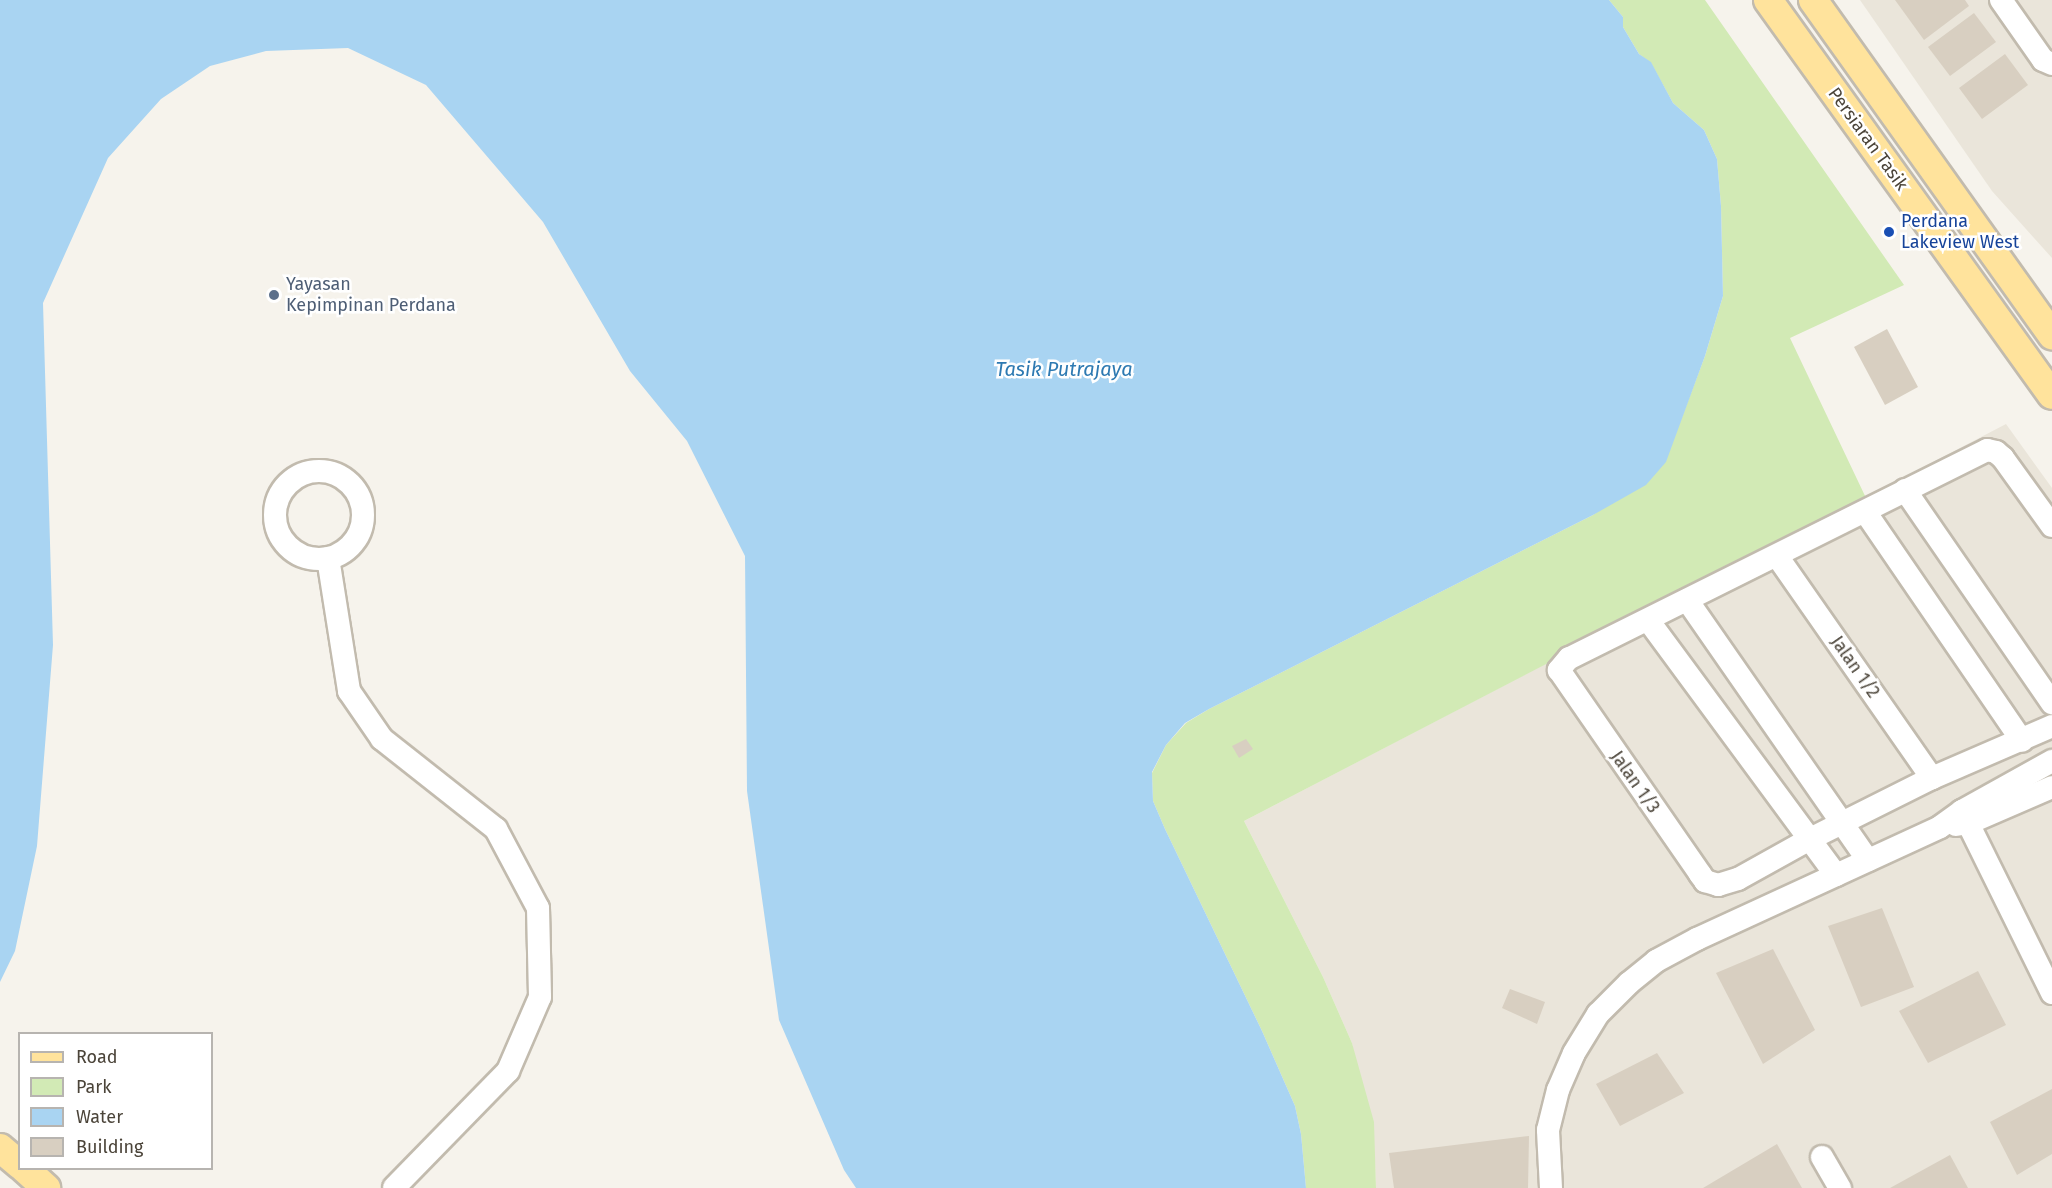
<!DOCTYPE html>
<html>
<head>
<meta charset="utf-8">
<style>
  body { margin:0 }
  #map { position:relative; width:2052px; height:1188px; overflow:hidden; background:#f6f3ec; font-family:"Fira Sans",sans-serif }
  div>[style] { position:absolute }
  .residential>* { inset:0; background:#eae5da }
  .green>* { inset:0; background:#d2eab5 }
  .water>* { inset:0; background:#a9d4f2 }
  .building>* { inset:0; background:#d8cfc1 }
  .roads { filter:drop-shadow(2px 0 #c2bbae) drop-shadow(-2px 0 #c2bbae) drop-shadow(0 2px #c2bbae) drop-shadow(0 -2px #c2bbae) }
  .minor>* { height:22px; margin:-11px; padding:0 11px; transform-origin:11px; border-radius:11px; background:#fff }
  .minor>.ring { margin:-11px; padding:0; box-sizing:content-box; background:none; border:22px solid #fff; border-radius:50% }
  .major>* { height:28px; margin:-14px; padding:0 14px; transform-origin:14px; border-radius:14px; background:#ffe39c }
  .dots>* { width:16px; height:16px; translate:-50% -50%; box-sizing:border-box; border:3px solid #fff; border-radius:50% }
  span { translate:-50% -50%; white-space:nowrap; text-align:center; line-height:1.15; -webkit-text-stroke:5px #fff; paint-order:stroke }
  .street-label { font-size:18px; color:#4b4439 }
  .transit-label { font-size:18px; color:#164399 }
  .left { translate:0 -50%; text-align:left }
  .service-label { font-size:18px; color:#4e5e75 }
  .water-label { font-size:20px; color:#2e7ab2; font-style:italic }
  .legend { position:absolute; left:18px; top:1032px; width:195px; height:138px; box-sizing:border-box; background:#fff; border:2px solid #b7b4b0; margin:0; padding:8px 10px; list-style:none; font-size:18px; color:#4b4439 }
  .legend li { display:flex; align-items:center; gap:12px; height:30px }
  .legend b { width:30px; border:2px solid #b7b4b0 }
</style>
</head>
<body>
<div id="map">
  <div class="residential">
    <i style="clip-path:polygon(1860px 0,2052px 0,2052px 258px,1992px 191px)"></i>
    <i style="clip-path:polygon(2006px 424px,2052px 488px,2052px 1188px,1376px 1188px,1375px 1161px,1352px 1043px,1323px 977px,1244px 821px)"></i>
  </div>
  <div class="green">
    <i style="clip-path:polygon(1609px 0,1705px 0,1904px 285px,1790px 338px,1866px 498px,1244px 821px,1323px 977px,1352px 1043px,1374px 1122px,1376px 1188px,1306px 1188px,1301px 1134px,1295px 1106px,1262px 1031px,1165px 829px,1153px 801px,1152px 773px,1166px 745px,1186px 723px,1209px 709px,1593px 515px,1665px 462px,1705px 356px,1723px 296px,1721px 206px,1717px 159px,1704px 130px,1673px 103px,1651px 63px,1639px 54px,1623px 27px,1623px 17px)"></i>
  </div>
  <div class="water">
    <i style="clip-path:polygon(0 0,1609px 0,1623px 17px,1623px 27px,1639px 54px,1651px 62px,1673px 103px,1704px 130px,1717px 159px,1721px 206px,1723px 296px,1705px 356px,1666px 462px,1646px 485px,1593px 515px,1209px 709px,1185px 723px,1166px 745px,1152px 772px,1153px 801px,1165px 829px,1262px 1031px,1295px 1106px,1301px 1134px,1306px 1188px,856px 1188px,844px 1170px,779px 1020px,747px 791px,745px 556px,687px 441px,630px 371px,543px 222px,426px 85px,348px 48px,266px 51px,210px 66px,161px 99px,108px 158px,43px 303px,53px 645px,37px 846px,15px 951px,0 982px)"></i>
  </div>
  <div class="building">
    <i style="clip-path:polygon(1895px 0,1965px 0,1969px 6px,1924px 40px)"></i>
    <i style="clip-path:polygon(1974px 13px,1996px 42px,1950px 76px,1928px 47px)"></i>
    <i style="clip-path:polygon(2005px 54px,2028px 85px,1982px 119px,1959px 88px)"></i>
    <i style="clip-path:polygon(1887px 329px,1918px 387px,1885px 405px,1854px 347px)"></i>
    <i style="clip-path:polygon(1246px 739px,1253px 749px,1239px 758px,1232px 746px)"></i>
    <i style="clip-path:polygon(1882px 908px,1914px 987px,1861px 1007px,1828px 926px)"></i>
    <i style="clip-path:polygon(1773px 949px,1815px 1030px,1763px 1064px,1716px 973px)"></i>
    <i style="clip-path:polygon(1978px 971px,2006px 1025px,1928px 1063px,1899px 1011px)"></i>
    <i style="clip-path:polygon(1510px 989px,1545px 1002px,1537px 1024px,1502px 1008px)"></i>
    <i style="clip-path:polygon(1657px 1053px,1684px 1093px,1620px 1126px,1596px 1084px)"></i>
    <i style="clip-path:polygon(2052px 1089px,2052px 1154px,2017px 1175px,1990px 1122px)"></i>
    <i style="clip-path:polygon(1529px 1136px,1528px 1188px,1394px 1188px,1389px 1153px)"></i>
    <i style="clip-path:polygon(1777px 1144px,1802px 1188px,1703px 1188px)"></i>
    <i style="clip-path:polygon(1950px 1155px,1968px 1188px,1890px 1188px)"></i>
  </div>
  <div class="roads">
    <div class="minor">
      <i style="left:2001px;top:0;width:73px;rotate:55deg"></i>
      <i style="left:2043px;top:60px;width:10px;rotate:24deg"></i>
      <i class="ring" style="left:275px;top:471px;width:66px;height:66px"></i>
      <i style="left:1905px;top:490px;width:259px;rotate:55.4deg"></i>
      <i style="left:1866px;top:513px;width:276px;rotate:55.6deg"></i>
      <i style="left:2052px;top:526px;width:84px;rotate:-125.8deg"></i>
      <i style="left:2003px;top:458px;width:9px;rotate:-139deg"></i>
      <i style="left:1996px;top:452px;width:9px;rotate:-167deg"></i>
      <i style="left:1987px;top:450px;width:467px;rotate:153.5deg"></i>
      <i style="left:1569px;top:658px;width:16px;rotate:130deg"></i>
      <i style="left:1559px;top:670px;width:248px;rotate:55.3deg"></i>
      <i style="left:1700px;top:874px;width:9px;rotate:54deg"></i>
      <i style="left:1705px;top:881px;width:14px;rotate:17deg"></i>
      <i style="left:1718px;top:885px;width:21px;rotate:-17deg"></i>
      <i style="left:1738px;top:879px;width:82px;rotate:-29.1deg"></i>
      <i style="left:1810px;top:839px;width:136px;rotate:-26.6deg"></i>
      <i style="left:1932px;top:778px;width:131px;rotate:-23.4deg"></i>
      <i style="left:1777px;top:556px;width:271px;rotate:55.1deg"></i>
      <i style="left:328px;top:558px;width:135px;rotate:81deg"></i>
      <i style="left:349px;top:691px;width:58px;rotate:55.5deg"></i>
      <i style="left:382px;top:739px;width:145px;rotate:38.3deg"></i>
      <i style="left:496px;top:829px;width:89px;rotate:62deg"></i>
      <i style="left:538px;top:908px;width:89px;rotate:88.7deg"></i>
      <i style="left:540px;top:997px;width:81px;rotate:113.4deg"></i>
      <i style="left:508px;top:1071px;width:163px;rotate:134.3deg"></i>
      <i style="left:1687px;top:600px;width:317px;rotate:55.2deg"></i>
      <i style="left:1648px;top:620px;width:317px;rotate:53.6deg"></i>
      <i style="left:1962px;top:811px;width:203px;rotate:63.7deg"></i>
      <i style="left:1956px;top:825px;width:13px;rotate:-9deg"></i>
      <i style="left:1969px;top:823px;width:90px;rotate:-23.4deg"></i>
      <i style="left:1822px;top:1157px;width:36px;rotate:60deg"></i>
      <i style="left:1551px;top:1188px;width:58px;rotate:-93deg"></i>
      <i style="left:1548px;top:1130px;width:41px;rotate:-76deg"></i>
      <i style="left:1558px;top:1090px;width:40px;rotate:-66.6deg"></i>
      <i style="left:1574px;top:1053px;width:46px;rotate:-58.4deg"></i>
      <i style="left:1598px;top:1014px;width:44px;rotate:-45deg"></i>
      <i style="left:1629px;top:983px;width:35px;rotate:-39deg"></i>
      <i style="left:1656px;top:961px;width:47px;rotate:-28.2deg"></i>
      <i style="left:1697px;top:939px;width:268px;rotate:-24.7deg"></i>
      <i style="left:1940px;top:827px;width:27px;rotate:-36deg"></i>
      <i style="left:1962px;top:811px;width:103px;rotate:-29.1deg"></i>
    </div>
    <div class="major">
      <i style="left:1768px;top:0;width:486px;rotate:54.3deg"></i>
      <i style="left:1813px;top:0;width:412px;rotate:54.5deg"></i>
      <i style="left:0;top:1148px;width:26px;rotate:40deg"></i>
      <i style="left:24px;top:1168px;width:30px;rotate:42deg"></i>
    </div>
  </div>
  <div class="dots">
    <i style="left:1889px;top:232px;background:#1a4fb4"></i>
    <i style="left:274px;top:295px;background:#5c6f8a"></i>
  </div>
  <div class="street-label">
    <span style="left:1868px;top:139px;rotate:54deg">Persiaran Tasik</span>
    <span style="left:1855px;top:667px;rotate:55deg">Jalan 1/2</span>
    <span style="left:1635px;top:782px;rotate:55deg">Jalan 1/3</span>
  </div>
  <div class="transit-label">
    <span class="left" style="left:1901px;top:232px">Perdana<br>Lakeview West</span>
  </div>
  <div class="service-label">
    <span class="left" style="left:286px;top:295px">Yayasan<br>Kepimpinan Perdana</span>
  </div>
  <div class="water-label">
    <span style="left:1064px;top:369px">Tasik Putrajaya</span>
  </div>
  <ul class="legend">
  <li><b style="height:8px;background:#ffe39c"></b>Road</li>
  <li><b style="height:16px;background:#d2eab5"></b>Park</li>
  <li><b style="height:16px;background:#a9d4f2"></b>Water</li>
  <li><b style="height:16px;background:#d8cfc1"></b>Building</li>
  </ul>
</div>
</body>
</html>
